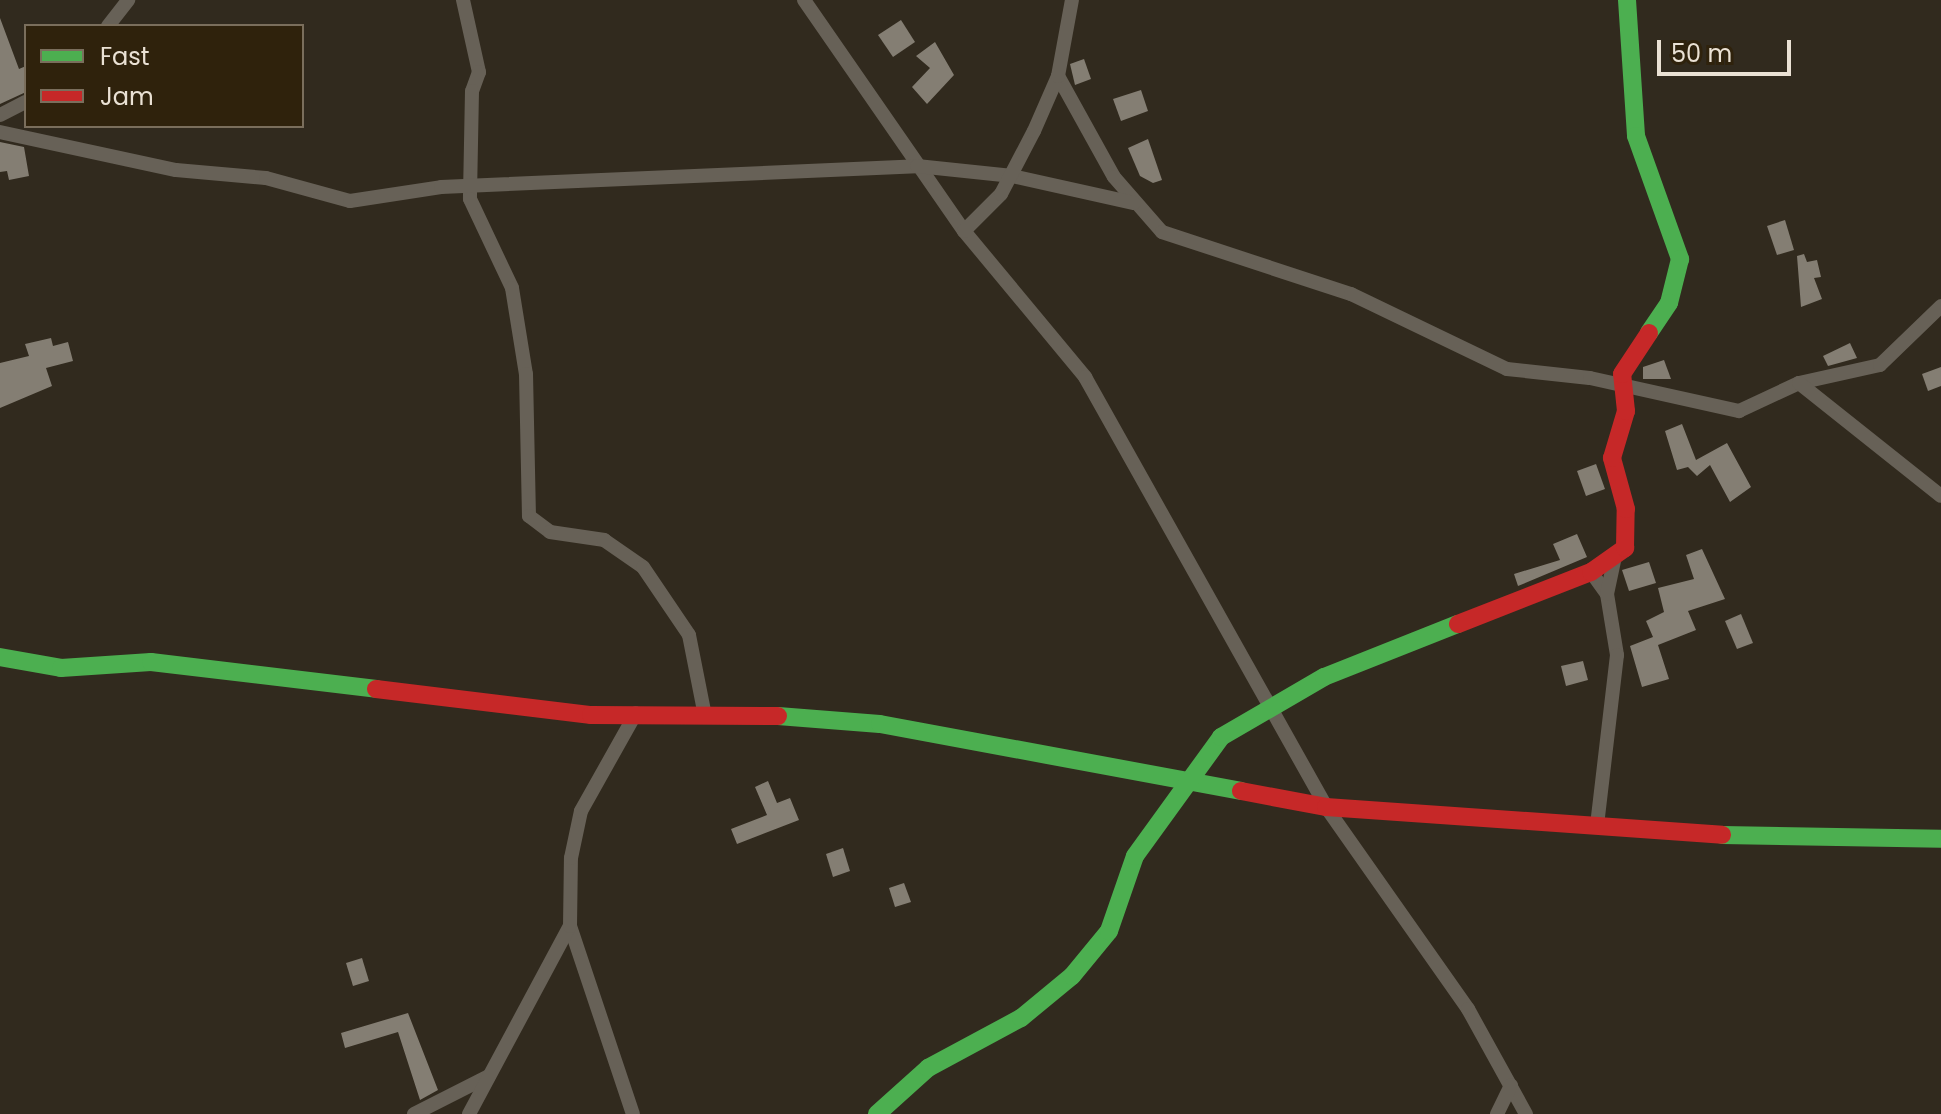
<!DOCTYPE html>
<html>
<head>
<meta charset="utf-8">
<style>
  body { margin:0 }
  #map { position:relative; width:1941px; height:1114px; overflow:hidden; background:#312a1e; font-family:Poppins,sans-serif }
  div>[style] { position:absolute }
  .building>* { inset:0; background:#847e73 }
  .street>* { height:14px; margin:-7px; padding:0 7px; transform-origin:7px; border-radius:7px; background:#676157 }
  .fast>* { height:18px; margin:-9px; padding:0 9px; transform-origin:9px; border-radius:9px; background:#4caf50 }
  .jam>* { height:18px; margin:-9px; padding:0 9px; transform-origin:9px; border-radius:9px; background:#c62828 }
  span { translate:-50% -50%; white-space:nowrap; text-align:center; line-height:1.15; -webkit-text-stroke:8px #2f220c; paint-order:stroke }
  .legend { position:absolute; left:24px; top:24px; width:280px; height:104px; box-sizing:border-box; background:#2f220c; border:2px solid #7a6e5c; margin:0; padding:10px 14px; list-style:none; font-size:24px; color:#eae1d4 }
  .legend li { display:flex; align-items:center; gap:16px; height:40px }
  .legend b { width:40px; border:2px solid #7a6e5c }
  .scale { position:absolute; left:1657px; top:40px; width:134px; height:36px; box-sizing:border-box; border:4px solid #eae1d4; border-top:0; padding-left:10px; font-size:24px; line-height:28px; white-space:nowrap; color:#eae1d4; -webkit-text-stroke:6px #2f220c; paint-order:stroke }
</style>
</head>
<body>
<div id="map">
  <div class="building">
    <i style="clip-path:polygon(0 18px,19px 69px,26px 66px,26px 92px,0 104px)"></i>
    <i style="clip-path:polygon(901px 20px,915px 42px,893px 57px,878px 35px)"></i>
    <i style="clip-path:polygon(935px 42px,954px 75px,927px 104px,912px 87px,930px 68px,916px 56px)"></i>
    <i style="clip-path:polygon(1084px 59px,1091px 79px,1075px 85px,1070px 64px)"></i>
    <i style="clip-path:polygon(1141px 90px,1148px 111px,1121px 121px,1113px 99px)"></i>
    <i style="clip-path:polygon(1148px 139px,1162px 180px,1153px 183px,1140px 176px,1128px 148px)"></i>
    <i style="clip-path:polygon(0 142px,24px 147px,29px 176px,9px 180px,7px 171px,0 172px)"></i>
    <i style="clip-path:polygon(1785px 220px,1794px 250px,1777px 255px,1767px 226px)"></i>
    <i style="clip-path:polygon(1804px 254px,1807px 262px,1817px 260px,1821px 277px,1814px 278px,1822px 299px,1801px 307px,1797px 256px)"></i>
    <i style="clip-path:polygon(51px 338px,53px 346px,68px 342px,73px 361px,46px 368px,52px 386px,0 408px,0 363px,29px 356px,25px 344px)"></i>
    <i style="clip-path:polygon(1850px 343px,1857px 358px,1828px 366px,1823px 356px)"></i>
    <i style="clip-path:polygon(1664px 360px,1671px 379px,1643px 379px,1643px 367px)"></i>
    <i style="clip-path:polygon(1941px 367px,1941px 386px,1928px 391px,1922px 374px)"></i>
    <i style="clip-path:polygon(1682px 424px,1696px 460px,1727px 443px,1751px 487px,1730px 502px,1710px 465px,1697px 476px,1688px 467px,1677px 470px,1665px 431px)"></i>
    <i style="clip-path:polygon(1596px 464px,1605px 489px,1586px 496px,1577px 471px)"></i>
    <i style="clip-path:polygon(1577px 534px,1587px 557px,1518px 586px,1514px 574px,1560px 560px,1553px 544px)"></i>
    <i style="clip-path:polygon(1702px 549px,1725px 599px,1688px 611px,1696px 630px,1658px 645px,1669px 679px,1642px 687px,1630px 646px,1653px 637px,1646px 621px,1664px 612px,1658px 588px,1694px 579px,1686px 555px)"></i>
    <i style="clip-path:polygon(1649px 562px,1656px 583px,1629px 591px,1622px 570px)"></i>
    <i style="clip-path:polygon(1741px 614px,1753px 643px,1737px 649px,1725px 621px)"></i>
    <i style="clip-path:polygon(1583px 661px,1588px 680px,1566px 686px,1561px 666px)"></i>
    <i style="clip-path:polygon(768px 781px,777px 803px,790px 798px,799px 820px,737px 844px,731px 829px,767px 815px,755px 787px)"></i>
    <i style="clip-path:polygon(843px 848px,850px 871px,833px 877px,826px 854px)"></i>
    <i style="clip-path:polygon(904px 883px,911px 902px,895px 907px,889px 888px)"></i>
    <i style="clip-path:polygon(362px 958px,369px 981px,353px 986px,346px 963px)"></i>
    <i style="clip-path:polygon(408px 1013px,438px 1090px,420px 1100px,398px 1032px,345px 1048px,341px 1033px)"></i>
  </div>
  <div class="street">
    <i style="left:463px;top:0;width:74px;rotate:77.5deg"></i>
    <i style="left:479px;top:72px;width:20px;rotate:110deg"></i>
    <i style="left:472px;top:91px;width:108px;rotate:91.1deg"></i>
    <i style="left:470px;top:199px;width:98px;rotate:64.7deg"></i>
    <i style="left:512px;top:288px;width:87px;rotate:80.8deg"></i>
    <i style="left:526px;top:374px;width:142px;rotate:88.8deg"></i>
    <i style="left:529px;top:516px;width:26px;rotate:37deg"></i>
    <i style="left:550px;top:532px;width:55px;rotate:8.4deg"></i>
    <i style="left:604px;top:540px;width:47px;rotate:34.7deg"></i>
    <i style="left:643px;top:567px;width:82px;rotate:55.9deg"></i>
    <i style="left:689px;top:635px;width:77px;rotate:78.8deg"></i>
    <i style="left:804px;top:0;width:281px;rotate:55.3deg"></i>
    <i style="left:964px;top:231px;width:190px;rotate:50.3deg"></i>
    <i style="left:1085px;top:377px;width:493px;rotate:60.7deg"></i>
    <i style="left:1326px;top:807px;width:247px;rotate:54.9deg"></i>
    <i style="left:1468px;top:1009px;width:120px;rotate:61.1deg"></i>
    <i style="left:108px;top:26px;width:33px;rotate:-52deg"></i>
    <i style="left:1058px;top:76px;width:115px;rotate:61deg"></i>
    <i style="left:1114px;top:177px;width:73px;rotate:48.9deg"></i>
    <i style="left:1162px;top:232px;width:199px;rotate:18.2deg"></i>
    <i style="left:1351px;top:294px;width:173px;rotate:25.7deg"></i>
    <i style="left:1507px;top:369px;width:83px;rotate:6.2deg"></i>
    <i style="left:1590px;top:378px;width:153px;rotate:12.5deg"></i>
    <i style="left:1739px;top:411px;width:66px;rotate:-25deg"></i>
    <i style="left:1799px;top:383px;width:83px;rotate:-12.5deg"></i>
    <i style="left:1880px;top:365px;width:85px;rotate:-44deg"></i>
    <i style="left:0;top:115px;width:29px;rotate:-27deg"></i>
    <i style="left:0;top:132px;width:180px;rotate:12.2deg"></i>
    <i style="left:176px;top:170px;width:90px;rotate:5.1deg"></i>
    <i style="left:266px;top:178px;width:87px;rotate:15.3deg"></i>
    <i style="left:350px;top:201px;width:92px;rotate:-8.7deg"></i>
    <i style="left:441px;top:187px;width:476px;rotate:-2.5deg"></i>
    <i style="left:917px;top:166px;width:96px;rotate:6deg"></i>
    <i style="left:1012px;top:176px;width:125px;rotate:12.5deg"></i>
    <i style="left:964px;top:231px;width:52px;rotate:-45deg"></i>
    <i style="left:1001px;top:194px;width:71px;rotate:-62.4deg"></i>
    <i style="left:1034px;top:131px;width:60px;rotate:-66.4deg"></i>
    <i style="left:1058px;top:76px;width:77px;rotate:-79.6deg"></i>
    <i style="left:1799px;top:383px;width:181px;rotate:38.5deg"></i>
    <i style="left:1591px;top:572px;width:27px;rotate:54deg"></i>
    <i style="left:1607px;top:594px;width:62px;rotate:80.7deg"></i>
    <i style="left:1617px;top:655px;width:171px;rotate:96.7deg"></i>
    <i style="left:1607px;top:594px;width:35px;rotate:-78deg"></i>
    <i style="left:570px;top:926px;width:198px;rotate:71.5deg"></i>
    <i style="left:414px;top:1114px;width:84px;rotate:-26.9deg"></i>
    <i style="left:469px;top:1114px;width:213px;rotate:-61.8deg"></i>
    <i style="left:570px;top:926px;width:68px;rotate:-89.2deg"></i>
    <i style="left:571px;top:858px;width:48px;rotate:-78deg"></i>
    <i style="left:581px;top:811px;width:112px;rotate:-60.7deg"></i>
    <i style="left:1497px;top:1114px;width:32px;rotate:-64deg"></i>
  </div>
  <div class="fast">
    <i style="left:1627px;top:0;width:136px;rotate:86.2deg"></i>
    <i style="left:1636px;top:136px;width:131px;rotate:70.3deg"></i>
    <i style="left:1680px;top:259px;width:45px;rotate:104deg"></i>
    <i style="left:1669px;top:303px;width:36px;rotate:124deg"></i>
    <i style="left:0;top:657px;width:62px;rotate:10.2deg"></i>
    <i style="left:61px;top:668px;width:90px;rotate:-3.8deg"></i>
    <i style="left:151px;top:662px;width:227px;rotate:6.8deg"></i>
    <i style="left:778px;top:716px;width:102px;rotate:4.5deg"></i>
    <i style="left:880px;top:724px;width:367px;rotate:10.5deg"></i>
    <i style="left:1722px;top:835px;width:219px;rotate:1deg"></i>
    <i style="left:877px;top:1114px;width:69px;rotate:-42deg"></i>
    <i style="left:928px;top:1068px;width:106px;rotate:-28.3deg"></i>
    <i style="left:1021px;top:1018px;width:66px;rotate:-39.5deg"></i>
    <i style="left:1072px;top:976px;width:58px;rotate:-50.6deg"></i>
    <i style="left:1109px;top:931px;width:79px;rotate:-70.9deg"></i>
    <i style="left:1135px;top:856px;width:147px;rotate:-54.1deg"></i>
    <i style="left:1221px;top:737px;width:119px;rotate:-30.2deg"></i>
    <i style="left:1324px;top:677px;width:144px;rotate:-21.6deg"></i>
  </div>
  <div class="jam">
    <i style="left:1458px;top:624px;width:143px;rotate:-21.4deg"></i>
    <i style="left:1591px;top:572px;width:42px;rotate:-35.2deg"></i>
    <i style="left:1625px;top:548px;width:39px;rotate:-89deg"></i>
    <i style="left:1626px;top:509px;width:53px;rotate:-105.4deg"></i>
    <i style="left:1612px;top:458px;width:49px;rotate:-73.4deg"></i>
    <i style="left:1626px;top:411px;width:37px;rotate:-96deg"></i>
    <i style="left:1622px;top:374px;width:49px;rotate:-56.6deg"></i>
    <i style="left:376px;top:689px;width:217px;rotate:6.9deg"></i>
    <i style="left:591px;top:715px;width:187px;rotate:0.3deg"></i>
    <i style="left:1241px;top:791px;width:86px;rotate:10.7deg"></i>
    <i style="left:1326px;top:807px;width:397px;rotate:4deg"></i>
  </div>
  <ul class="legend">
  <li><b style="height:10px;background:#4caf50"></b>Fast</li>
  <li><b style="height:10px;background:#c62828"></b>Jam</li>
  </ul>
  <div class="scale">50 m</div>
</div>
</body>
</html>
